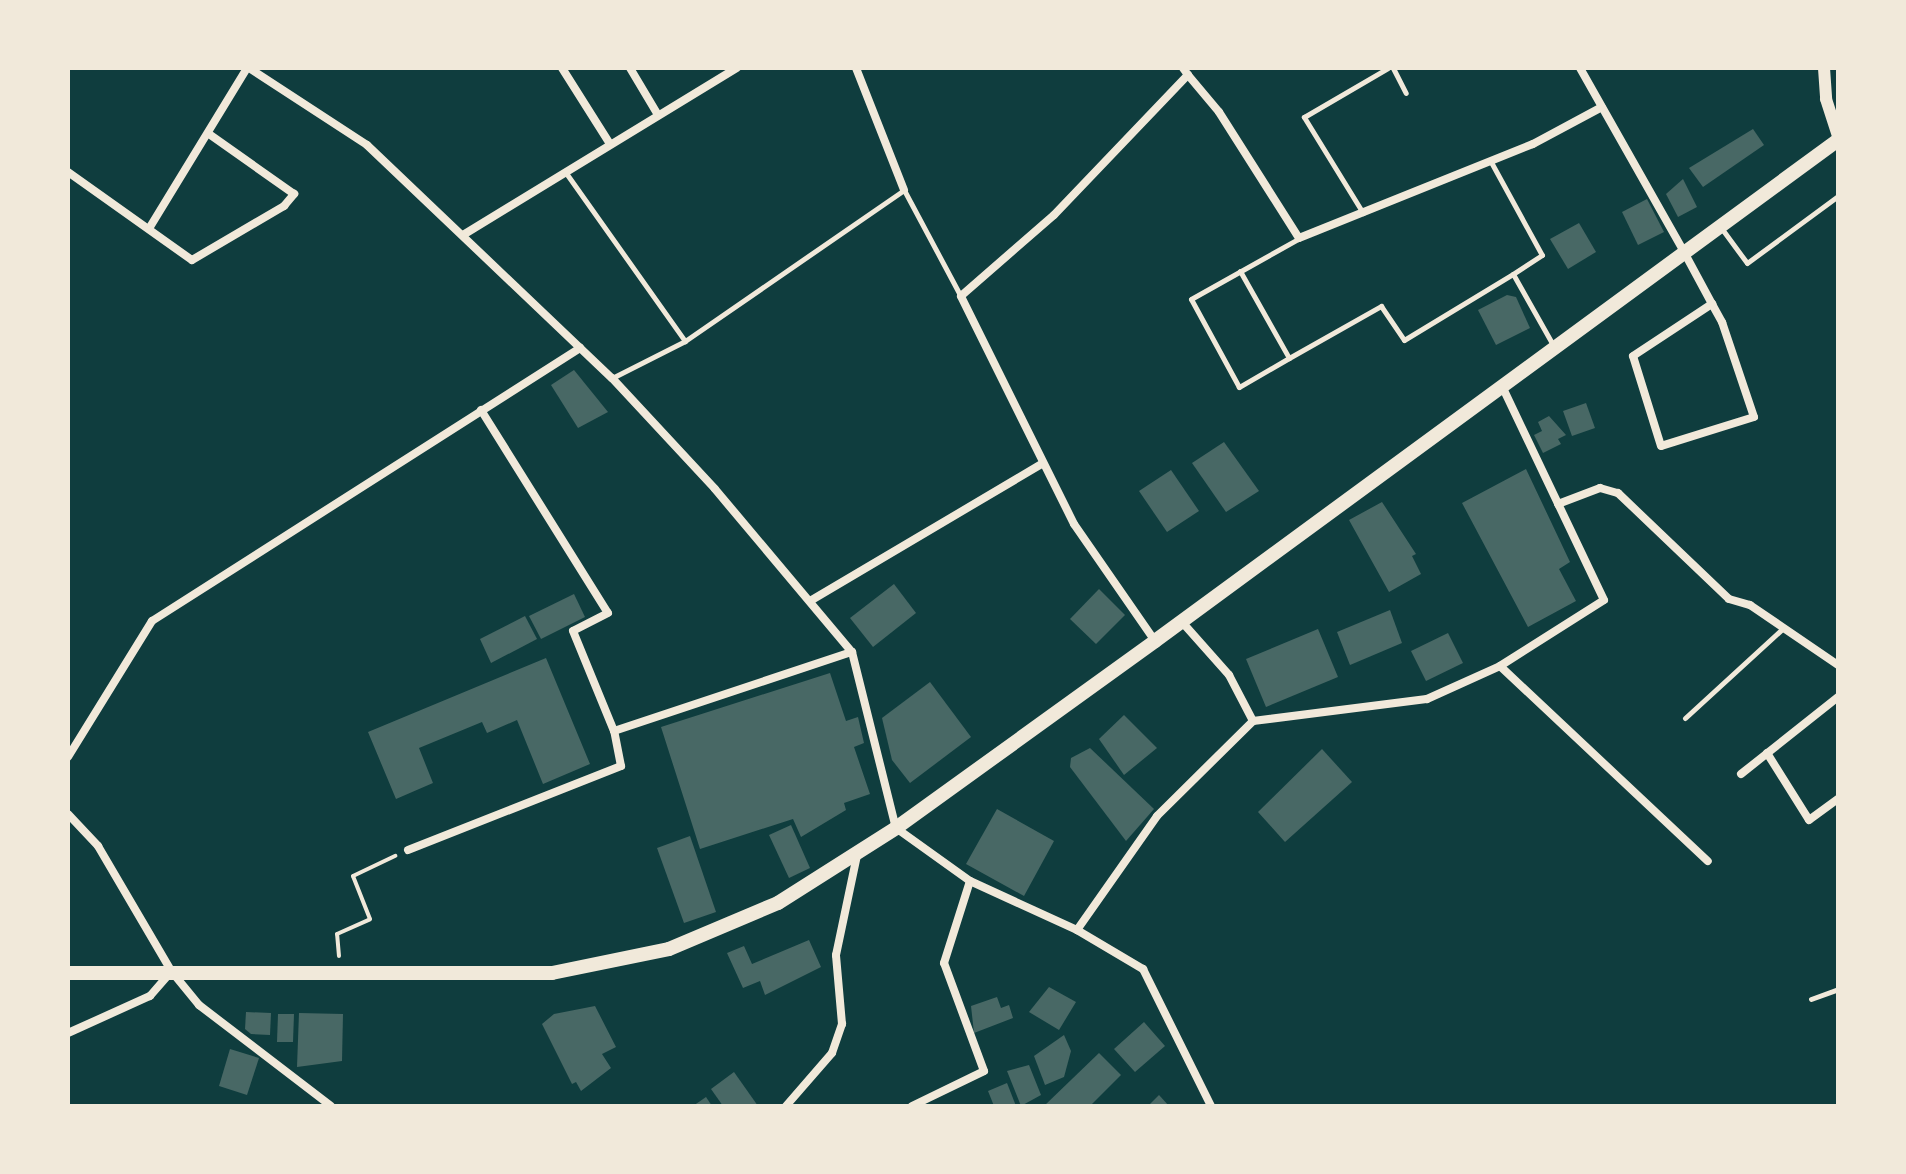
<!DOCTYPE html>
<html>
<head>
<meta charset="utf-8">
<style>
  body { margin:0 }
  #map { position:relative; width:1906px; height:1174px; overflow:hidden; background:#0f3d3e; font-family:"Archivo Narrow",sans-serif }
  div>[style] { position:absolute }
  .building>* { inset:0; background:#486865 }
  .path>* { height:4px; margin:-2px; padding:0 2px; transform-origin:2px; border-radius:2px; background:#f1e9da }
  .service>* { height:5px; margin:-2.5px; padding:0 2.5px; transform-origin:2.5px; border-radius:2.5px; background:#f1e9da }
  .minor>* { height:8px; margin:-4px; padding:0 4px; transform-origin:4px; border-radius:4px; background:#f1e9da }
  .tertiary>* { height:12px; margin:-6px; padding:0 6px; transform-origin:6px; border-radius:6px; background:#f1e9da }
  .secondary>* { height:14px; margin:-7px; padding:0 7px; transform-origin:7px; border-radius:7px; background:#f1e9da }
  span { translate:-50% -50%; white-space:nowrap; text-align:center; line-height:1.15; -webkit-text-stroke:7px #f1e9da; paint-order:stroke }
  .frame { position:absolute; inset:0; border:70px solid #f1e9da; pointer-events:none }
</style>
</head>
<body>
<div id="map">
  <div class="building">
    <i style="clip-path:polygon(1753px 129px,1764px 145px,1703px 187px,1689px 168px)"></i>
    <i style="clip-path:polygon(1683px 179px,1697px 207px,1678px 217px,1666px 194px)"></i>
    <i style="clip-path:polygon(1647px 199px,1664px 232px,1638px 245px,1622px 212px)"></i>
    <i style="clip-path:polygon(1579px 223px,1596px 252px,1568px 269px,1550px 239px)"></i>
    <i style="clip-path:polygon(1507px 295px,1516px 297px,1530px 328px,1496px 345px,1478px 310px)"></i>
    <i style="clip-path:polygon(574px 370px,608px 412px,578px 428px,551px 385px)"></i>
    <i style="clip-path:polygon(1586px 403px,1595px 428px,1572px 436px,1563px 411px)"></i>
    <i style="clip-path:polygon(1549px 416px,1566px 435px,1558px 439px,1561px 444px,1543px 453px,1534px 435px,1542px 431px,1538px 422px)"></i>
    <i style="clip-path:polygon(1224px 442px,1259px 491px,1226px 512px,1192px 463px)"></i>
    <i style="clip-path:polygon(1526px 469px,1570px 562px,1559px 569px,1576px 601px,1528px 627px,1462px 503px)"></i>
    <i style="clip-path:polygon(1171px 470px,1199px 511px,1167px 532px,1139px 491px)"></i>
    <i style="clip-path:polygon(1382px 502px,1416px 554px,1412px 556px,1421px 574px,1389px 592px,1349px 520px)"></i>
    <i style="clip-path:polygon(894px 584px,916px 613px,873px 647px,850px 618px)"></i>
    <i style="clip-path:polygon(1099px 589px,1125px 615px,1096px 644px,1070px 619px)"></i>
    <i style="clip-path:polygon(574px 594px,585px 617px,541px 639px,529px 616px)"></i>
    <i style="clip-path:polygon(1390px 610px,1402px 643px,1350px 665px,1337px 632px)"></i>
    <i style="clip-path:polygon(525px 616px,537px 639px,491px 663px,480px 639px)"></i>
    <i style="clip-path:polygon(1318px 629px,1338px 677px,1266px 707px,1246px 659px)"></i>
    <i style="clip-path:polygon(1448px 633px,1463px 663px,1426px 681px,1411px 651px)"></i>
    <i style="clip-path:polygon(546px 658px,590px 764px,543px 784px,517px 720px,487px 733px,482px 722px,419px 748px,433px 783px,396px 799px,368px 732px)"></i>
    <i style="clip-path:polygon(830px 673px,846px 721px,858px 717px,864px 743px,854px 747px,870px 794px,844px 803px,846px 810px,801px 837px,793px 819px,700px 849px,661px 727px)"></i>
    <i style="clip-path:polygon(930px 682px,971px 737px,910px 783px,892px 760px,882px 718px)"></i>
    <i style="clip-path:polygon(1124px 715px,1157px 748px,1124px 775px,1099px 739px)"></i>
    <i style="clip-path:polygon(1090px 748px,1154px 809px,1126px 841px,1070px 767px,1071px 758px)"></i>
    <i style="clip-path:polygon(1322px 749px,1352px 782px,1285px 842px,1258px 812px)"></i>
    <i style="clip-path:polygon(997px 809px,1054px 841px,1024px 896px,966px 864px)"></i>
    <i style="clip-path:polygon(791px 825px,810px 868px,789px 878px,769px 835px)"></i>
    <i style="clip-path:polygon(690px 836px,716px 912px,684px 923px,657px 848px)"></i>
    <i style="clip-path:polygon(809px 940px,821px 967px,765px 995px,760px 981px,743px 988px,727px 953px,744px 946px,752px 964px)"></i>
    <i style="clip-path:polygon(1049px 987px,1076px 1002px,1059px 1030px,1029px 1012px)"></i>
    <i style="clip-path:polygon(997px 997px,1001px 1008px,1009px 1005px,1013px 1018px,974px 1033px,971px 1006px)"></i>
    <i style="clip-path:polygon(595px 1006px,616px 1047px,602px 1054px,611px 1068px,581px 1091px,576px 1082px,572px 1084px,542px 1024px,554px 1014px)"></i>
    <i style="clip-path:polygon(246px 1012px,271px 1013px,270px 1035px,251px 1034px,245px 1029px)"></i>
    <i style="clip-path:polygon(299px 1013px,343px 1014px,342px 1061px,297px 1067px)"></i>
    <i style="clip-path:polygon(278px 1014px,294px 1014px,293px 1042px,277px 1042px)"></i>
    <i style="clip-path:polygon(1144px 1022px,1165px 1046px,1135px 1072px,1114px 1049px)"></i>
    <i style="clip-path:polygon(1064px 1035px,1071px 1051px,1064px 1077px,1045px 1085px,1034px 1056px)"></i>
    <i style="clip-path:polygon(230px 1049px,259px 1058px,247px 1095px,219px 1086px)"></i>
    <i style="clip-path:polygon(1099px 1053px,1121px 1075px,1090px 1106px,1044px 1106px)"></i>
    <i style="clip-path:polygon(1029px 1065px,1041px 1095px,1021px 1106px,1007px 1071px)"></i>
    <i style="clip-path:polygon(734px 1072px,758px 1106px,723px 1106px,711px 1089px)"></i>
    <i style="clip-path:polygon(1007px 1083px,1016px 1106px,994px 1106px,988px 1091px)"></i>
    <i style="clip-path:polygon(1159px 1095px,1169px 1106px,1148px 1106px)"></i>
    <i style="clip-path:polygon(706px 1097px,712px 1106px,693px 1106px)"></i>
  </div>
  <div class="path">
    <i style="left:339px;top:956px;width:22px;rotate:-95deg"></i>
    <i style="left:337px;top:934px;width:36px;rotate:-24deg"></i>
    <i style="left:370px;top:919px;width:46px;rotate:-111.6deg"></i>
    <i style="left:353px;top:876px;width:47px;rotate:-25.5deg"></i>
  </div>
  <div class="service">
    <i style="left:1393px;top:68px;width:28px;rotate:63deg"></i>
    <i style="left:1491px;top:162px;width:106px;rotate:61.3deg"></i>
    <i style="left:1542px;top:255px;width:35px;rotate:147deg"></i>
    <i style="left:1513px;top:274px;width:81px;rotate:60.6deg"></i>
    <i style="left:566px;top:173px;width:206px;rotate:54.7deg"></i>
    <i style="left:1363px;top:213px;width:113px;rotate:-121.6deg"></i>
    <i style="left:1304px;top:117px;width:97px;rotate:-30.3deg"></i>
    <i style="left:1722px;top:229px;width:42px;rotate:53.7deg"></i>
    <i style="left:1747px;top:263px;width:113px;rotate:-36.4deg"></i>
    <i style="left:1240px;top:271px;width:100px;rotate:60.6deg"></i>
    <i style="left:1289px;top:358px;width:58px;rotate:149.9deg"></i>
    <i style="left:1239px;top:387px;width:100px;rotate:-118.6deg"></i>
    <i style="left:1191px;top:299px;width:123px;rotate:-29.3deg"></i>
    <i style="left:1289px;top:358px;width:106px;rotate:-29.5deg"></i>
    <i style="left:1381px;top:306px;width:41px;rotate:55.9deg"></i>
    <i style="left:1404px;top:340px;width:127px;rotate:-31.2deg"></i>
    <i style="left:612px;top:378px;width:82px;rotate:-26.9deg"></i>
    <i style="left:685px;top:341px;width:266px;rotate:-34.6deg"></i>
    <i style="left:904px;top:190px;width:119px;rotate:61.9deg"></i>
    <i style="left:1685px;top:718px;width:132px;rotate:-42.5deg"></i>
    <i style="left:1811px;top:999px;width:29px;rotate:-20deg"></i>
  </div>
  <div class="minor">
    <i style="left:249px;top:68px;width:141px;rotate:33.1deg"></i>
    <i style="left:367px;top:145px;width:338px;rotate:43.6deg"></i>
    <i style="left:612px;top:378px;width:151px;rotate:47.1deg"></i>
    <i style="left:715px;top:489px;width:213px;rotate:50deg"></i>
    <i style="left:852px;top:652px;width:181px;rotate:76deg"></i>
    <i style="left:896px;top:828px;width:91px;rotate:35.6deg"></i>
    <i style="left:970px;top:881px;width:118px;rotate:24.6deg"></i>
    <i style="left:1077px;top:930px;width:77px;rotate:30.6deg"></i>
    <i style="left:1143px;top:969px;width:153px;rotate:63.6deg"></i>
    <i style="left:562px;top:68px;width:90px;rotate:57.7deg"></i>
    <i style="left:630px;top:68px;width:55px;rotate:59.2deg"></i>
    <i style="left:856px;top:68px;width:131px;rotate:68.5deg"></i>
    <i style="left:1580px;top:68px;width:211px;rotate:60.5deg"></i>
    <i style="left:1684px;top:252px;width:59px;rotate:61.7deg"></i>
    <i style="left:1712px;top:304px;width:21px;rotate:61deg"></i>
    <i style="left:1722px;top:322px;width:100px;rotate:71.4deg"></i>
    <i style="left:1754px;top:417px;width:97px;rotate:162.7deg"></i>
    <i style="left:1661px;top:446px;width:94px;rotate:-107.3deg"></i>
    <i style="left:1633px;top:356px;width:95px;rotate:-33.4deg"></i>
    <i style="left:1188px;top:75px;width:48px;rotate:50deg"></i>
    <i style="left:1219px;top:112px;width:149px;rotate:57.6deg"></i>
    <i style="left:1299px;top:238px;width:252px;rotate:-21.9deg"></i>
    <i style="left:1533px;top:144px;width:78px;rotate:-28.2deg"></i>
    <i style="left:68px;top:172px;width:152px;rotate:35.4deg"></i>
    <i style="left:192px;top:260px;width:107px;rotate:-30.4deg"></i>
    <i style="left:284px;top:206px;width:16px;rotate:-50deg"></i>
    <i style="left:294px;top:194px;width:104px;rotate:-144.8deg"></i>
    <i style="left:150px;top:227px;width:186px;rotate:-58.6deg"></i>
    <i style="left:463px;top:235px;width:321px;rotate:-31.4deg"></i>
    <i style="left:481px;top:410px;width:239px;rotate:58deg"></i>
    <i style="left:608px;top:613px;width:39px;rotate:153deg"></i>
    <i style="left:573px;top:631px;width:108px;rotate:67.7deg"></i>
    <i style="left:614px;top:731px;width:251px;rotate:-18.4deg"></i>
    <i style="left:1558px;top:504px;width:45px;rotate:-20.9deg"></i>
    <i style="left:1600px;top:488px;width:19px;rotate:16deg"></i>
    <i style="left:1618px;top:493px;width:153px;rotate:43.7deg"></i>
    <i style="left:1729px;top:599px;width:22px;rotate:16deg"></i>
    <i style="left:1750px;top:605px;width:107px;rotate:34.3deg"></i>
    <i style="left:810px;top:601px;width:269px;rotate:-30.6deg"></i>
    <i style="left:1182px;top:622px;width:71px;rotate:48.4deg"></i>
    <i style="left:1229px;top:675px;width:52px;rotate:62.4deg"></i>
    <i style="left:1155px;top:641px;width:142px;rotate:-124.7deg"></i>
    <i style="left:1074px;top:524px;width:254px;rotate:-116.4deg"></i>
    <i style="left:961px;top:296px;width:123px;rotate:-41.1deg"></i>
    <i style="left:1054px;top:215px;width:194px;rotate:-46.3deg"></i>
    <i style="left:1188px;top:75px;width:9px;rotate:-126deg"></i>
    <i style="left:1500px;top:666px;width:123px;rotate:-32.4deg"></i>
    <i style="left:1604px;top:600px;width:237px;rotate:-115.5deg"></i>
    <i style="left:1767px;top:753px;width:79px;rotate:57.9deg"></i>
    <i style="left:1809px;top:820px;width:36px;rotate:-36deg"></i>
    <i style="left:68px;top:757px;width:160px;rotate:-58.3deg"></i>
    <i style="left:152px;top:621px;width:508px;rotate:-32.53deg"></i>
    <i style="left:1741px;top:774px;width:124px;rotate:-38.4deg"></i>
    <i style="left:68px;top:814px;width:44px;rotate:46.8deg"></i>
    <i style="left:98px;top:846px;width:146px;rotate:59.6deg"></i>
    <i style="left:172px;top:972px;width:43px;rotate:50.7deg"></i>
    <i style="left:199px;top:1005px;width:166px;rotate:37.4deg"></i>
    <i style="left:408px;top:850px;width:229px;rotate:-21.5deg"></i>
    <i style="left:621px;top:766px;width:36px;rotate:-101deg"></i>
    <i style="left:1077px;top:930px;width:139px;rotate:-54.9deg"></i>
    <i style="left:1157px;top:816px;width:135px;rotate:-44.7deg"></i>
    <i style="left:1253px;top:721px;width:175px;rotate:-7.2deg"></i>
    <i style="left:1427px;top:699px;width:80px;rotate:-24.3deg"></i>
    <i style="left:1500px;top:666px;width:285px;rotate:43.2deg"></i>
    <i style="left:68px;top:1033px;width:90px;rotate:-24.3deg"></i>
    <i style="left:150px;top:996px;width:32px;rotate:-49deg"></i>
    <i style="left:786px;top:1106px;width:70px;rotate:-49deg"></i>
    <i style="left:832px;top:1053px;width:31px;rotate:-71deg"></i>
    <i style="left:842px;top:1024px;width:69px;rotate:-95deg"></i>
    <i style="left:836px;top:955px;width:102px;rotate:-78.1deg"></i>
    <i style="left:912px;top:1106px;width:80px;rotate:-25.9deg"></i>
    <i style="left:984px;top:1071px;width:115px;rotate:-110.3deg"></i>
    <i style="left:944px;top:963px;width:86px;rotate:-72.4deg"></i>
  </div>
  <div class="tertiary">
    <i style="left:1824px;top:68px;width:31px;rotate:86deg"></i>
    <i style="left:1826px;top:99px;width:40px;rotate:72deg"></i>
  </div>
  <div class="secondary">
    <i style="left:68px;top:973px;width:484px"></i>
    <i style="left:552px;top:973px;width:119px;rotate:-11.6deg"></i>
    <i style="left:669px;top:949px;width:118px;rotate:-22.9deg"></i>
    <i style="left:778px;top:903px;width:140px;rotate:-32.4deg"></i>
    <i style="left:896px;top:828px;width:319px;rotate:-35.8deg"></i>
    <i style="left:1155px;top:641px;width:847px;rotate:-36.26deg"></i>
  </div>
  <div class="frame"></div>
</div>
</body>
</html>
